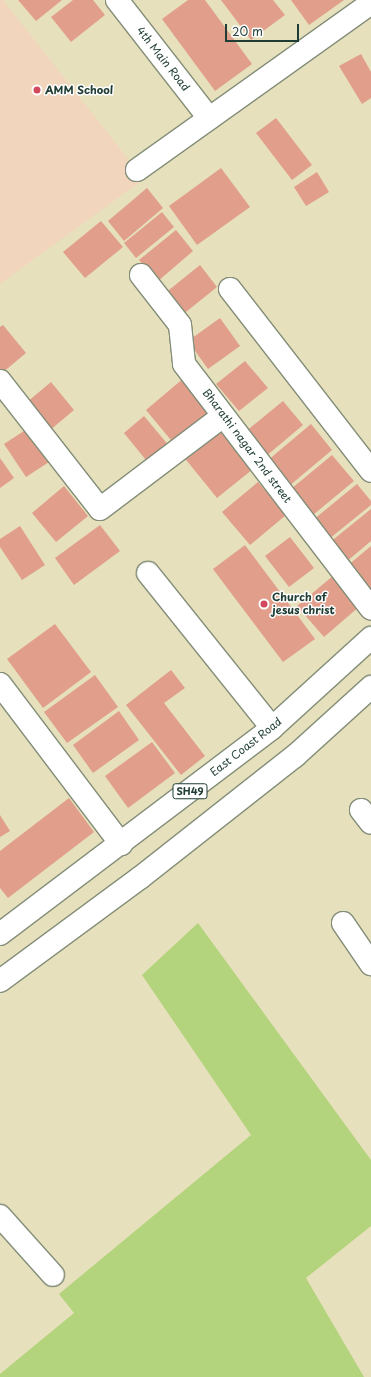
<!DOCTYPE html>
<html>
<head>
<meta charset="utf-8">
<style>
  body { margin:0 }
  #map { position:relative; width:371px; height:1377px; overflow:hidden; background:#e7e0bc; font-family:"Playpen Sans",sans-serif }
  div>[style] { position:absolute }
  .built>* { inset:0; background:#f1d5bd }
  .green>* { inset:0; background:#b3d47c }
  .building>* { inset:0; background:#e09e8b }
  .roads { filter:drop-shadow(1px 0 #838e78) drop-shadow(-1px 0 #838e78) drop-shadow(0 1px #838e78) drop-shadow(0 -1px #838e78) }
  .minor>* { height:22px; margin:-11px; padding:0 11px; transform-origin:11px; border-radius:11px; background:#fff }
  .major>* { height:22px; margin:-11px; padding:0 11px; transform-origin:11px; border-radius:11px; background:#fff }
  .dots>* { width:11px; height:11px; translate:-50% -50%; box-sizing:border-box; border:2px solid #fff; border-radius:50% }
  span { translate:-50% -50%; white-space:nowrap; text-align:center; line-height:1.15; -webkit-text-stroke:3px #fff; paint-order:stroke }
  .shield-label span { padding:1px 3px; background:#fff; border:1px solid; border-radius:3px; -webkit-text-stroke-width:0 }
  .shield-label { font-size:10px; color:#1f3d34; font-weight:700 }
  .street-label { font-size:11px; color:#1f3d34 }
  .poi-label { font-size:11px; color:#1f3d34; font-weight:700 }
  .left { translate:0 -50%; text-align:left }
  .scale { position:absolute; left:225px; top:24px; width:74px; height:18px; box-sizing:border-box; border:2px solid #1f3d34; border-top:0; padding-left:5px; font-size:12px; line-height:14px; white-space:nowrap; color:#1f3d34; -webkit-text-stroke:3px #fff; paint-order:stroke }
</style>
</head>
<body>
<div id="map">
  <div class="built">
    <i style="clip-path:polygon(0 0,3px 0,144px 179px,0 284px)"></i>
  </div>
  <div class="green">
    <i style="clip-path:polygon(198px 923px,371px 1160px,371px 1226px,306px 1278px,364px 1377px,0 1377px,0 1374px,74px 1313px,59px 1294px,251px 1135px,142px 975px)"></i>
  </div>
  <div class="building">
    <i style="clip-path:polygon(18px 0,62px 0,36px 21px)"></i>
    <i style="clip-path:polygon(73px 0,93px 0,105px 15px,71px 42px,51px 17px)"></i>
    <i style="clip-path:polygon(188px 0,205px 0,252px 64px,215px 91px,162px 19px)"></i>
    <i style="clip-path:polygon(221px 0,273px 0,285px 15px,251px 40px)"></i>
    <i style="clip-path:polygon(291px 0,344px 0,309px 25px)"></i>
    <i style="clip-path:polygon(361px 54px,371px 72px,371px 98px,362px 104px,339px 66px)"></i>
    <i style="clip-path:polygon(276px 118px,312px 165px,292px 180px,256px 133px)"></i>
    <i style="clip-path:polygon(221px 168px,250px 207px,197px 245px,169px 206px)"></i>
    <i style="clip-path:polygon(317px 172px,329px 192px,306px 206px,294px 187px)"></i>
    <i style="clip-path:polygon(147px 188px,163px 208px,124px 241px,108px 221px)"></i>
    <i style="clip-path:polygon(162px 212px,174px 227px,136px 258px,124px 243px)"></i>
    <i style="clip-path:polygon(101px 221px,123px 247px,85px 278px,63px 252px)"></i>
    <i style="clip-path:polygon(176px 230px,193px 251px,157px 282px,139px 260px)"></i>
    <i style="clip-path:polygon(200px 265px,217px 287px,181px 316px,164px 294px)"></i>
    <i style="clip-path:polygon(220px 318px,240px 346px,208px 369px,188px 341px)"></i>
    <i style="clip-path:polygon(3px 325px,26px 353px,2px 373px,0 371px,0 327px)"></i>
    <i style="clip-path:polygon(245px 361px,268px 388px,239px 411px,216px 384px)"></i>
    <i style="clip-path:polygon(185px 377px,214px 412px,175px 445px,146px 410px)"></i>
    <i style="clip-path:polygon(51px 382px,74px 410px,49px 431px,26px 403px)"></i>
    <i style="clip-path:polygon(283px 401px,303px 425px,265px 457px,245px 432px)"></i>
    <i style="clip-path:polygon(144px 416px,170px 447px,150px 465px,124px 433px)"></i>
    <i style="clip-path:polygon(311px 424px,332px 450px,288px 487px,267px 461px)"></i>
    <i style="clip-path:polygon(218px 427px,253px 469px,217px 498px,183px 456px)"></i>
    <i style="clip-path:polygon(27px 429px,49px 462px,26px 477px,4px 444px)"></i>
    <i style="clip-path:polygon(332px 455px,354px 481px,313px 515px,291px 489px)"></i>
    <i style="clip-path:polygon(0 458px,14px 478px,0 488px)"></i>
    <i style="clip-path:polygon(258px 482px,286px 515px,250px 545px,222px 512px)"></i>
    <i style="clip-path:polygon(357px 484px,371px 501px,371px 505px,329px 539px,313px 520px)"></i>
    <i style="clip-path:polygon(64px 486px,88px 516px,56px 542px,32px 513px)"></i>
    <i style="clip-path:polygon(371px 509px,371px 541px,345px 563px,329px 543px)"></i>
    <i style="clip-path:polygon(100px 525px,120px 551px,74px 585px,55px 558px)"></i>
    <i style="clip-path:polygon(20px 526px,45px 565px,22px 580px,0 547px,0 539px)"></i>
    <i style="clip-path:polygon(290px 537px,314px 568px,289px 587px,265px 556px)"></i>
    <i style="clip-path:polygon(245px 545px,315px 639px,283px 662px,213px 569px)"></i>
    <i style="clip-path:polygon(371px 546px,371px 595px,347px 566px)"></i>
    <i style="clip-path:polygon(334px 575px,360px 606px,324px 637px,297px 606px)"></i>
    <i style="clip-path:polygon(55px 624px,91px 672px,43px 708px,7px 659px)"></i>
    <i style="clip-path:polygon(171px 670px,185px 688px,164px 703px,205px 756px,181px 775px,126px 705px)"></i>
    <i style="clip-path:polygon(95px 675px,118px 707px,67px 743px,44px 712px)"></i>
    <i style="clip-path:polygon(119px 711px,139px 740px,93px 773px,73px 745px)"></i>
    <i style="clip-path:polygon(152px 742px,175px 773px,128px 808px,105px 776px)"></i>
    <i style="clip-path:polygon(69px 798px,94px 832px,8px 898px,0 888px,0 851px)"></i>
    <i style="clip-path:polygon(0 815px,10px 831px,0 837px)"></i>
  </div>
  <div class="roads">
    <div class="minor">
      <i style="left:117px;top:0;width:150px;rotate:52.1deg"></i>
      <i style="left:137px;top:170px;width:287px;rotate:-35.5deg"></i>
      <i style="left:141px;top:275px;width:63px;rotate:52deg"></i>
      <i style="left:180px;top:325px;width:39px;rotate:84deg"></i>
      <i style="left:184px;top:364px;width:308px;rotate:52.6deg"></i>
      <i style="left:230px;top:289px;width:230px;rotate:52.2deg"></i>
      <i style="left:0;top:381px;width:162px;rotate:52deg"></i>
      <i style="left:100px;top:509px;width:154px;rotate:-37.1deg"></i>
      <i style="left:148px;top:573px;width:198px;rotate:51.3deg"></i>
      <i style="left:0;top:684px;width:201px;rotate:52.9deg"></i>
      <i style="left:361px;top:810px;width:16px;rotate:52deg"></i>
      <i style="left:343px;top:923px;width:50px;rotate:55.7deg"></i>
      <i style="left:0;top:1216px;width:79px;rotate:48.1deg"></i>
    </div>
    <div class="major">
      <i style="left:0;top:934px;width:341px;rotate:-37.1deg"></i>
      <i style="left:272px;top:728px;width:134px;rotate:-42.3deg"></i>
      <i style="left:0;top:981px;width:175px;rotate:-36.4deg"></i>
      <i style="left:141px;top:877px;width:196px;rotate:-38.2deg"></i>
      <i style="left:295px;top:756px;width:103px;rotate:-42.2deg"></i>
    </div>
  </div>
  <div class="dots">
    <i style="left:37px;top:90px;background:#d1495b"></i>
    <i style="left:264px;top:604px;background:#d1495b"></i>
  </div>
  <div class="shield-label">
    <span style="left:190px;top:791px">SH49</span>
  </div>
  <div class="street-label">
    <span style="left:163px;top:59px;rotate:52deg">4th Main Road</span>
    <span style="left:247px;top:446px;rotate:53deg">Bharathi nagar 2nd street</span>
    <span style="left:246px;top:747px;rotate:-38deg">East Coast Road</span>
  </div>
  <div class="poi-label">
    <span class="left" style="left:45px;top:90px">AMM School</span>
    <span class="left" style="left:272px;top:604px">Church of<br>jesus christ</span>
  </div>
  <div class="scale">20 m</div>
</div>
</body>
</html>
